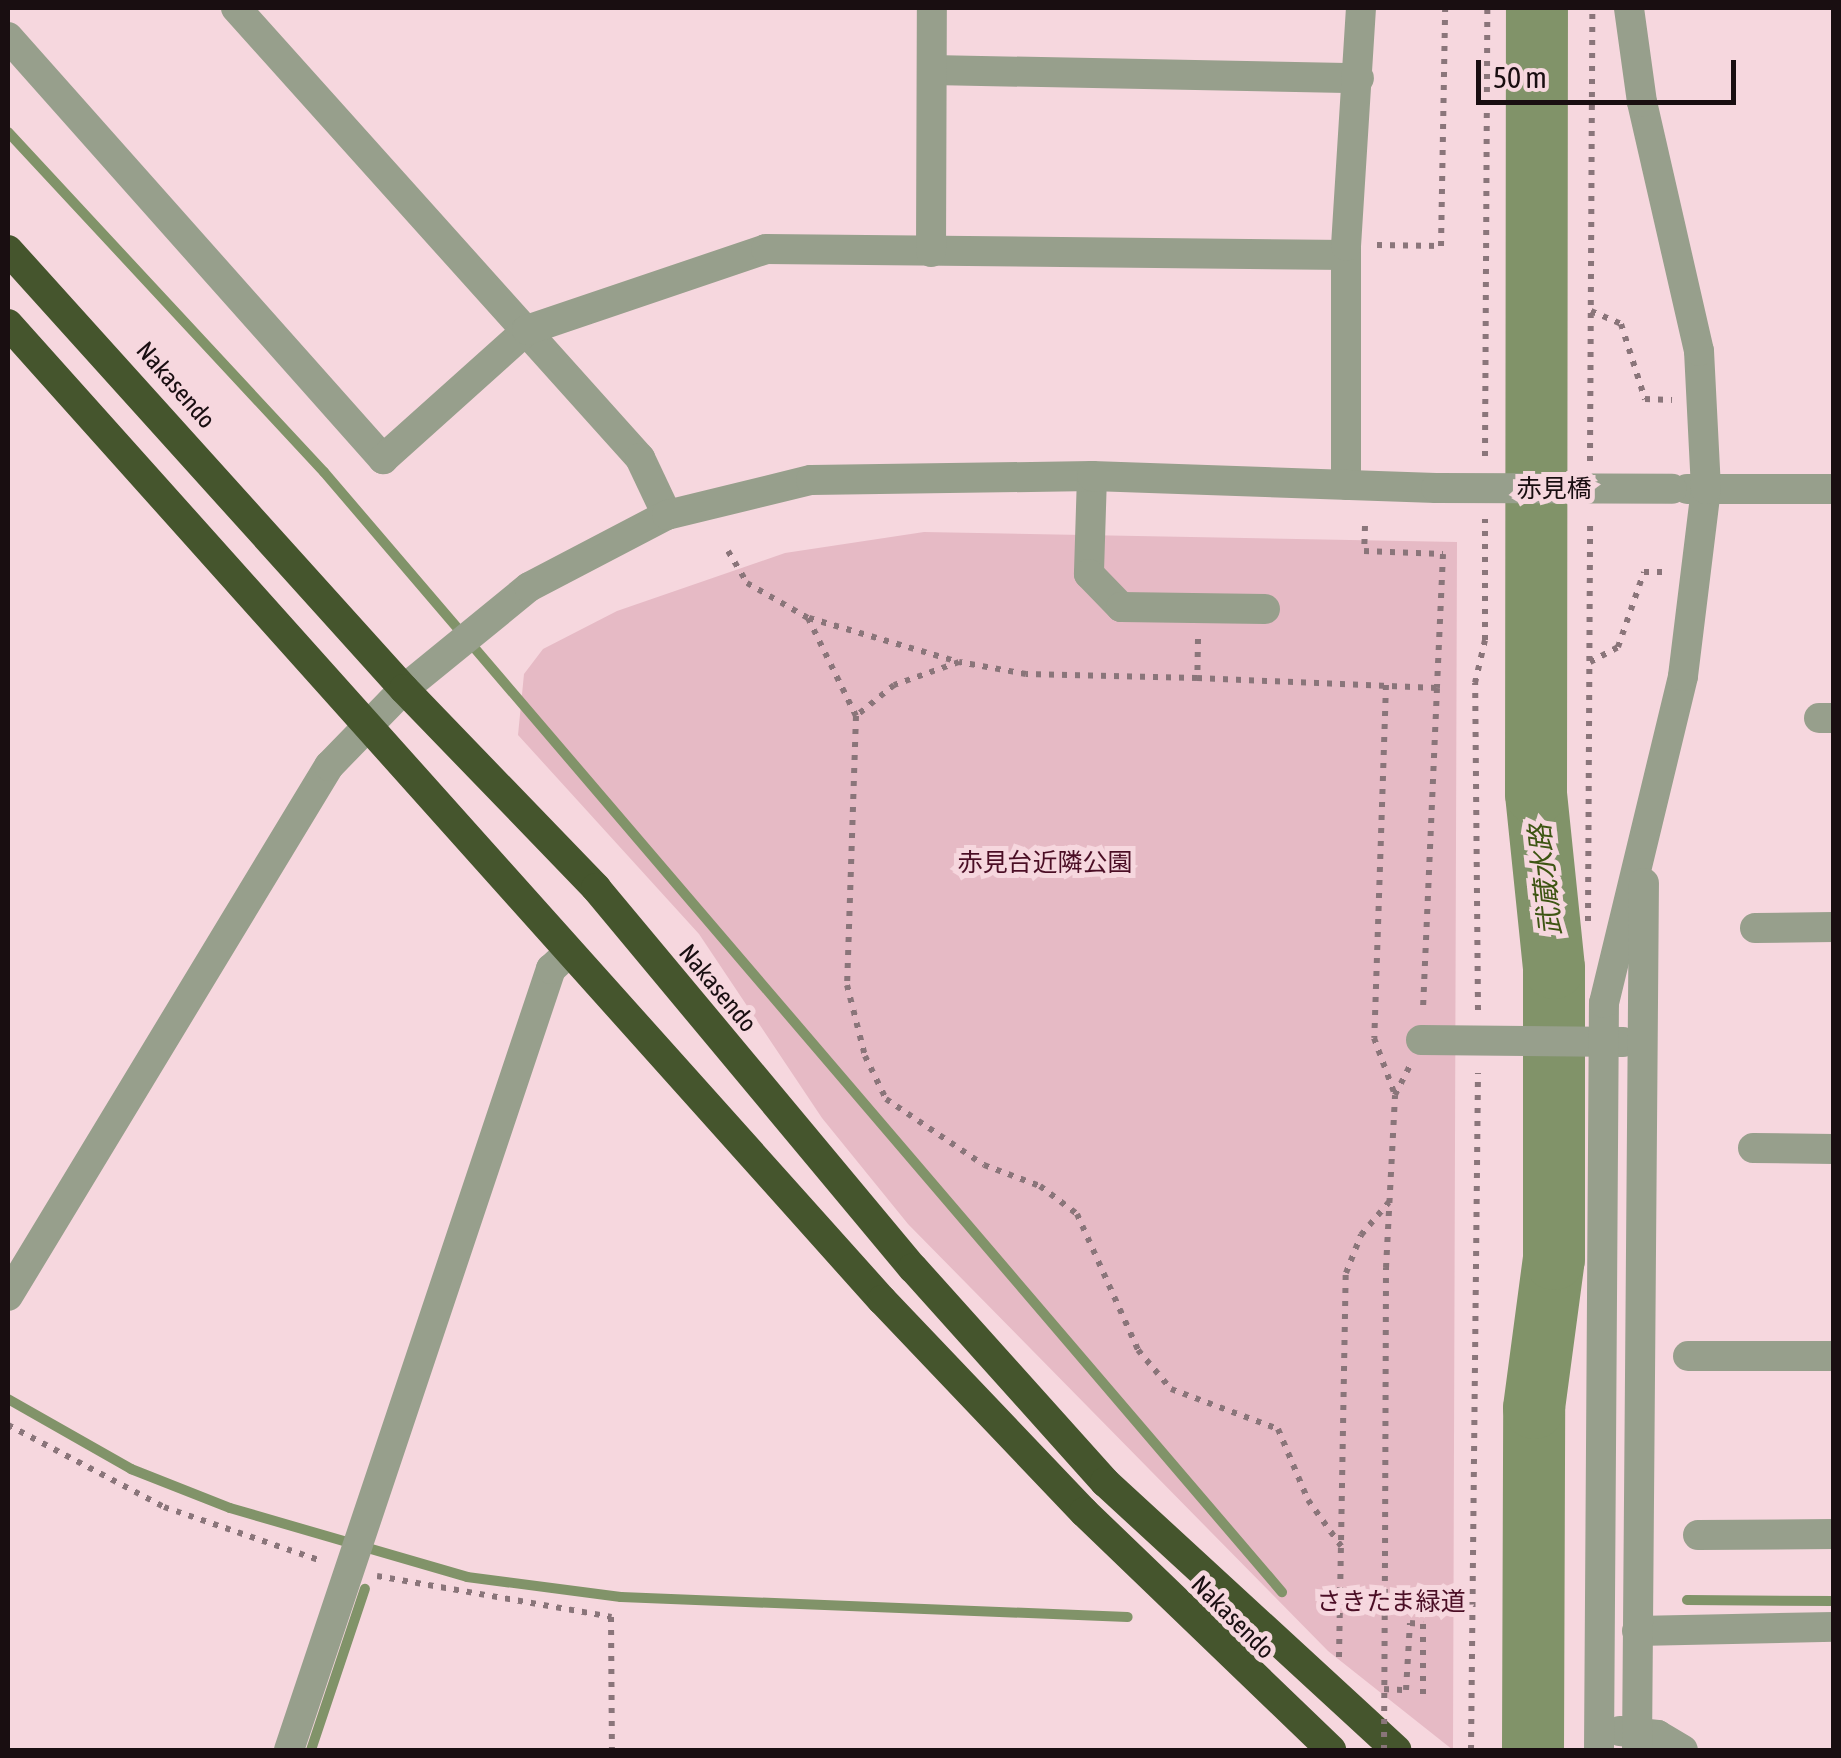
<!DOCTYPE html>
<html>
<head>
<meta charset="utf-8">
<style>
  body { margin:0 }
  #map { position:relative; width:1841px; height:1758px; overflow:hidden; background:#f6d7de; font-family:"Asap Condensed","Noto Sans JP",sans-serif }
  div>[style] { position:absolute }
  .green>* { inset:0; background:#e6bac5 }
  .stream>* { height:10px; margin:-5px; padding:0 5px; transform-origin:5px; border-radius:5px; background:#819369 }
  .river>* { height:62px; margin:-31px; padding:0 31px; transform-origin:31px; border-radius:31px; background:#819369 }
  .path>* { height:6px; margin-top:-3px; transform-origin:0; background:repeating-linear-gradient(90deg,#8a757a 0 5px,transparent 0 13px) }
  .minor>* { height:30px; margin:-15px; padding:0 15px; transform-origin:15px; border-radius:15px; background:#979f8c }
  .highway>* { height:30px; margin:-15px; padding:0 15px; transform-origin:15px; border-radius:15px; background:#45552d }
  .path-bridge>* { height:6px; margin-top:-3px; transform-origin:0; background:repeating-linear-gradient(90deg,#8a757a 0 5px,transparent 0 13px) }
  .minor-bridge>* { height:30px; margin:-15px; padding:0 15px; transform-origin:15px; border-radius:15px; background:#979f8c }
  span { translate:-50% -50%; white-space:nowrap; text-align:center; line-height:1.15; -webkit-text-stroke:10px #f6d7de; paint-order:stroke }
  .street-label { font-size:25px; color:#190e11 }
  .park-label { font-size:25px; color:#4b0e25 }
  .water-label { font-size:28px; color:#3e5513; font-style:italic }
  .frame { position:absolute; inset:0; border:10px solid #190e11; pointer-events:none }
  .scale { position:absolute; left:1476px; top:60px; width:260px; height:45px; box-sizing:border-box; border:5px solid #190e11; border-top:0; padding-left:12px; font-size:30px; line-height:35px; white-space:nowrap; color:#190e11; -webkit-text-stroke:8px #f6d7de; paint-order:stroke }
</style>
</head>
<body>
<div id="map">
  <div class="green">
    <i style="clip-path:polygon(924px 532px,1457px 542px,1453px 1750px,1328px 1651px,908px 1224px,822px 1118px,699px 934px,518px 735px,524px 674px,543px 649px,617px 611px,785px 553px)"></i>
  </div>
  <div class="stream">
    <i style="left:8px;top:132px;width:464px;rotate:47.1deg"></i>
    <i style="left:324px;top:472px;width:1474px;rotate:49.46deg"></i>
    <i style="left:8px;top:1399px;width:142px;rotate:29.6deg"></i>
    <i style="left:131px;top:1469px;width:106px;rotate:21.5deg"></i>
    <i style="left:230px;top:1508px;width:247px;rotate:16.2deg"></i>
    <i style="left:467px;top:1577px;width:155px;rotate:7.4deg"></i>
    <i style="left:621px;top:1597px;width:507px;rotate:2.26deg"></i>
    <i style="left:1687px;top:1600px;width:147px;rotate:0.4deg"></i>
    <i style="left:311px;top:1750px;width:170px;rotate:-71.5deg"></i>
  </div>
  <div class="river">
    <i style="left:1533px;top:1750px;width:342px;rotate:-89.8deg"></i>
    <i style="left:1534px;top:1408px;width:150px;rotate:-82.4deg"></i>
    <i style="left:1554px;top:1259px;width:291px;rotate:-90deg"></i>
    <i style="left:1554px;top:968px;width:175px;rotate:-95.9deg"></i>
    <i style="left:1536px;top:794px;width:786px;rotate:-89.93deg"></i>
  </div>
  <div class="path">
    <i style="left:1377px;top:245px;width:64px;rotate:0.9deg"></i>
    <i style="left:1441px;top:246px;width:238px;rotate:-89deg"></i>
    <i style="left:1591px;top:311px;width:33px;rotate:23deg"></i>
    <i style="left:1621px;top:324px;width:79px;rotate:72.3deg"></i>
    <i style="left:1645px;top:399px;width:27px;rotate:2deg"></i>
    <i style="left:1485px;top:456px;width:448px;rotate:-89.7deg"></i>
    <i style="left:1590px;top:461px;width:453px;rotate:-89.7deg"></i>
    <i style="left:1365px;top:526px;width:25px;rotate:92deg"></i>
    <i style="left:1364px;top:551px;width:79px;rotate:2.2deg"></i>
    <i style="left:1443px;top:554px;width:134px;rotate:92.6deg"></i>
    <i style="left:728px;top:551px;width:37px;rotate:59deg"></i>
    <i style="left:747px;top:583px;width:70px;rotate:29.8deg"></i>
    <i style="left:808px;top:618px;width:109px;rotate:63.9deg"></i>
    <i style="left:809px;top:618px;width:152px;rotate:16.4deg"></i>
    <i style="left:1198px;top:639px;width:39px;rotate:91deg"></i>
    <i style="left:1197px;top:678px;width:240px;rotate:2.4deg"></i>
    <i style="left:1437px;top:688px;width:322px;rotate:92.5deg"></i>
    <i style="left:1590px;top:662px;width:32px;rotate:-28deg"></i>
    <i style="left:1618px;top:647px;width:79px;rotate:-70.9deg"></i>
    <i style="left:1644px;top:572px;width:24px"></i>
    <i style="left:1197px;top:678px;width:171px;rotate:-178.7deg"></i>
    <i style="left:1026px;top:674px;width:68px;rotate:-169.8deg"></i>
    <i style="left:959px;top:662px;width:69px;rotate:160.5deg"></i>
    <i style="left:894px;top:685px;width:49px;rotate:140.8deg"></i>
    <i style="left:856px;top:716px;width:269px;rotate:91.9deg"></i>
    <i style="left:847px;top:985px;width:73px;rotate:75.8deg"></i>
    <i style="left:865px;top:1056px;width:48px;rotate:64deg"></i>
    <i style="left:886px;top:1099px;width:118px;rotate:34deg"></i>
    <i style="left:984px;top:1165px;width:60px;rotate:20.6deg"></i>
    <i style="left:1040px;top:1186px;width:46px;rotate:37.1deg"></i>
    <i style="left:1077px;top:1214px;width:149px;rotate:65.8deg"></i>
    <i style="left:1138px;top:1350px;width:51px;rotate:49.8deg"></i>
    <i style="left:1171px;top:1389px;width:114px;rotate:20.5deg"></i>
    <i style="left:1278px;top:1429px;width:77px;rotate:67.1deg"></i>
    <i style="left:1308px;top:1500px;width:57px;rotate:54.3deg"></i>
    <i style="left:1386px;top:685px;width:353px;rotate:91.9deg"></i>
    <i style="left:1374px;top:1038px;width:61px;rotate:69.8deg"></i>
    <i style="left:1588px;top:921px;width:402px;rotate:-89.7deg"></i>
    <i style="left:1478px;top:1010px;width:327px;rotate:-90.5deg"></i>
    <i style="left:1475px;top:683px;width:44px;rotate:-76.9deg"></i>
    <i style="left:1485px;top:640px;width:121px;rotate:-90deg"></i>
    <i style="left:8px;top:1425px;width:176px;rotate:27.7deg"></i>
    <i style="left:164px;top:1507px;width:167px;rotate:18.9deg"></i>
    <i style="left:1385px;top:1556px;width:288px;rotate:-89.8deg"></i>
    <i style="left:1386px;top:1268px;width:173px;rotate:-87deg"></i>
    <i style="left:1395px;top:1095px;width:34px;rotate:-63deg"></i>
    <i style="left:377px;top:1576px;width:238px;rotate:9.9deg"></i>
    <i style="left:611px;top:1617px;width:133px;rotate:89.6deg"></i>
    <i style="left:1339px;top:1657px;width:384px;rotate:-89deg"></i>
    <i style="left:1346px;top:1273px;width:41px;rotate:-68.5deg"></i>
    <i style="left:1361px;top:1235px;width:43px;rotate:-49.7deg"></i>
    <i style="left:1384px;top:1689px;width:22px;rotate:3deg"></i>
    <i style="left:1406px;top:1690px;width:67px;rotate:-86.6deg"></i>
    <i style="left:1410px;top:1623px;width:13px;rotate:4deg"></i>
    <i style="left:1423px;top:1624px;width:74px;rotate:90deg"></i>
    <i style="left:1471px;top:1750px;width:677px;rotate:-89.41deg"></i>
  </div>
  <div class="minor">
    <i style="left:236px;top:8px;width:605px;rotate:48.08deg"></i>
    <i style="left:640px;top:458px;width:63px;rotate:64.7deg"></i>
    <i style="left:8px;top:37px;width:565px;rotate:48.37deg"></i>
    <i style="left:383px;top:459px;width:193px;rotate:-41.9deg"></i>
    <i style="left:527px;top:330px;width:252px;rotate:-18.7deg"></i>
    <i style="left:766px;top:249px;width:580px;rotate:0.59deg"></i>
    <i style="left:932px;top:70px;width:427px;rotate:1.1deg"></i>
    <i style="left:931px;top:252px;width:244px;rotate:-89.8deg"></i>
    <i style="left:1092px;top:476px;width:98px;rotate:91.8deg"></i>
    <i style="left:1089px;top:574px;width:46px;rotate:45.9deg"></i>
    <i style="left:1121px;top:607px;width:144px;rotate:0.8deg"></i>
    <i style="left:1346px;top:485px;width:239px;rotate:-90deg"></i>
    <i style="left:1346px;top:246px;width:238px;rotate:-86.4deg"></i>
    <i style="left:1687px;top:489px;width:147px"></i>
    <i style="left:1819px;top:718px;width:15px"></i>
    <i style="left:1755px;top:928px;width:79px;rotate:-0.7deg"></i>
    <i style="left:1421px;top:1040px;width:202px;rotate:0.6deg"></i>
    <i style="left:1753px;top:1148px;width:81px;rotate:0.7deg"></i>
    <i style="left:8px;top:1296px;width:620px;rotate:-58.8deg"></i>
    <i style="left:329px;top:766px;width:107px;rotate:-45.8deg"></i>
    <i style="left:404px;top:689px;width:161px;rotate:-39.2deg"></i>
    <i style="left:529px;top:587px;width:156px;rotate:-27.6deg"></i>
    <i style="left:667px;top:515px;width:148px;rotate:-13.7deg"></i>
    <i style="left:811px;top:480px;width:281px;rotate:-0.8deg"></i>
    <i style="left:1092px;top:476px;width:344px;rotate:2deg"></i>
    <i style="left:1688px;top:1356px;width:146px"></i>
    <i style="left:1698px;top:1535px;width:136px;rotate:-0.4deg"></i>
    <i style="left:1637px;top:1631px;width:197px;rotate:-1.2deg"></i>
    <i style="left:1620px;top:1731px;width:38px;rotate:6deg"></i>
    <i style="left:1658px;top:1735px;width:29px;rotate:31deg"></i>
    <i style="left:289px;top:1750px;width:824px;rotate:-71.46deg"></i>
    <i style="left:551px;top:969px;width:25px;rotate:-43deg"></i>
    <i style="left:1599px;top:1750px;width:747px;rotate:-89.62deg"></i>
    <i style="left:1604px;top:1003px;width:336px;rotate:-76.4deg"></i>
    <i style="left:1683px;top:676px;width:188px;rotate:-83deg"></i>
    <i style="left:1706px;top:489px;width:138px;rotate:-92.9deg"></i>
    <i style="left:1699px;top:351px;width:255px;rotate:-102.9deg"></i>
    <i style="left:1642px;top:102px;width:95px;rotate:-97.9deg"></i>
    <i style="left:1637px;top:1750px;width:867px;rotate:-89.54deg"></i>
  </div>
  <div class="highway">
    <i style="left:8px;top:250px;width:591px;rotate:47.95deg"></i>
    <i style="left:404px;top:689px;width:277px;rotate:46deg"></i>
    <i style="left:596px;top:888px;width:495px;rotate:50.2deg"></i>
    <i style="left:913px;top:1268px;width:288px;rotate:48.1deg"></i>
    <i style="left:1105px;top:1482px;width:396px;rotate:42.6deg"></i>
    <i style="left:8px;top:324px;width:1310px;rotate:48.16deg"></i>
    <i style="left:882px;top:1300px;width:293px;rotate:46.4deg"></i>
    <i style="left:1084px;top:1512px;width:343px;rotate:43.9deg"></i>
  </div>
  <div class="path-bridge">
    <i style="left:1384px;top:1750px;width:194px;rotate:-89.7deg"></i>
  </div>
  <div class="minor-bridge">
    <i style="left:1436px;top:488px;width:236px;rotate:0.2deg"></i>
  </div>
  <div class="street-label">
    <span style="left:176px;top:385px;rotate:49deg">Nakasendo</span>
    <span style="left:1554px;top:488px">赤見橋</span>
    <span style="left:718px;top:988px;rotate:50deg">Nakasendo</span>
    <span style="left:1233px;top:1617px;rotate:45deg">Nakasendo</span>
  </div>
  <div class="park-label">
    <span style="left:1045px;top:862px">赤見台近隣公園</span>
    <span style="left:1391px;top:1601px">さきたま緑道</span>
  </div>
  <div class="water-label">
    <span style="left:1545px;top:880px;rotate:-96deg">武蔵水路</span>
  </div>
  <div class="frame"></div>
  <div class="scale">50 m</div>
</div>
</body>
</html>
